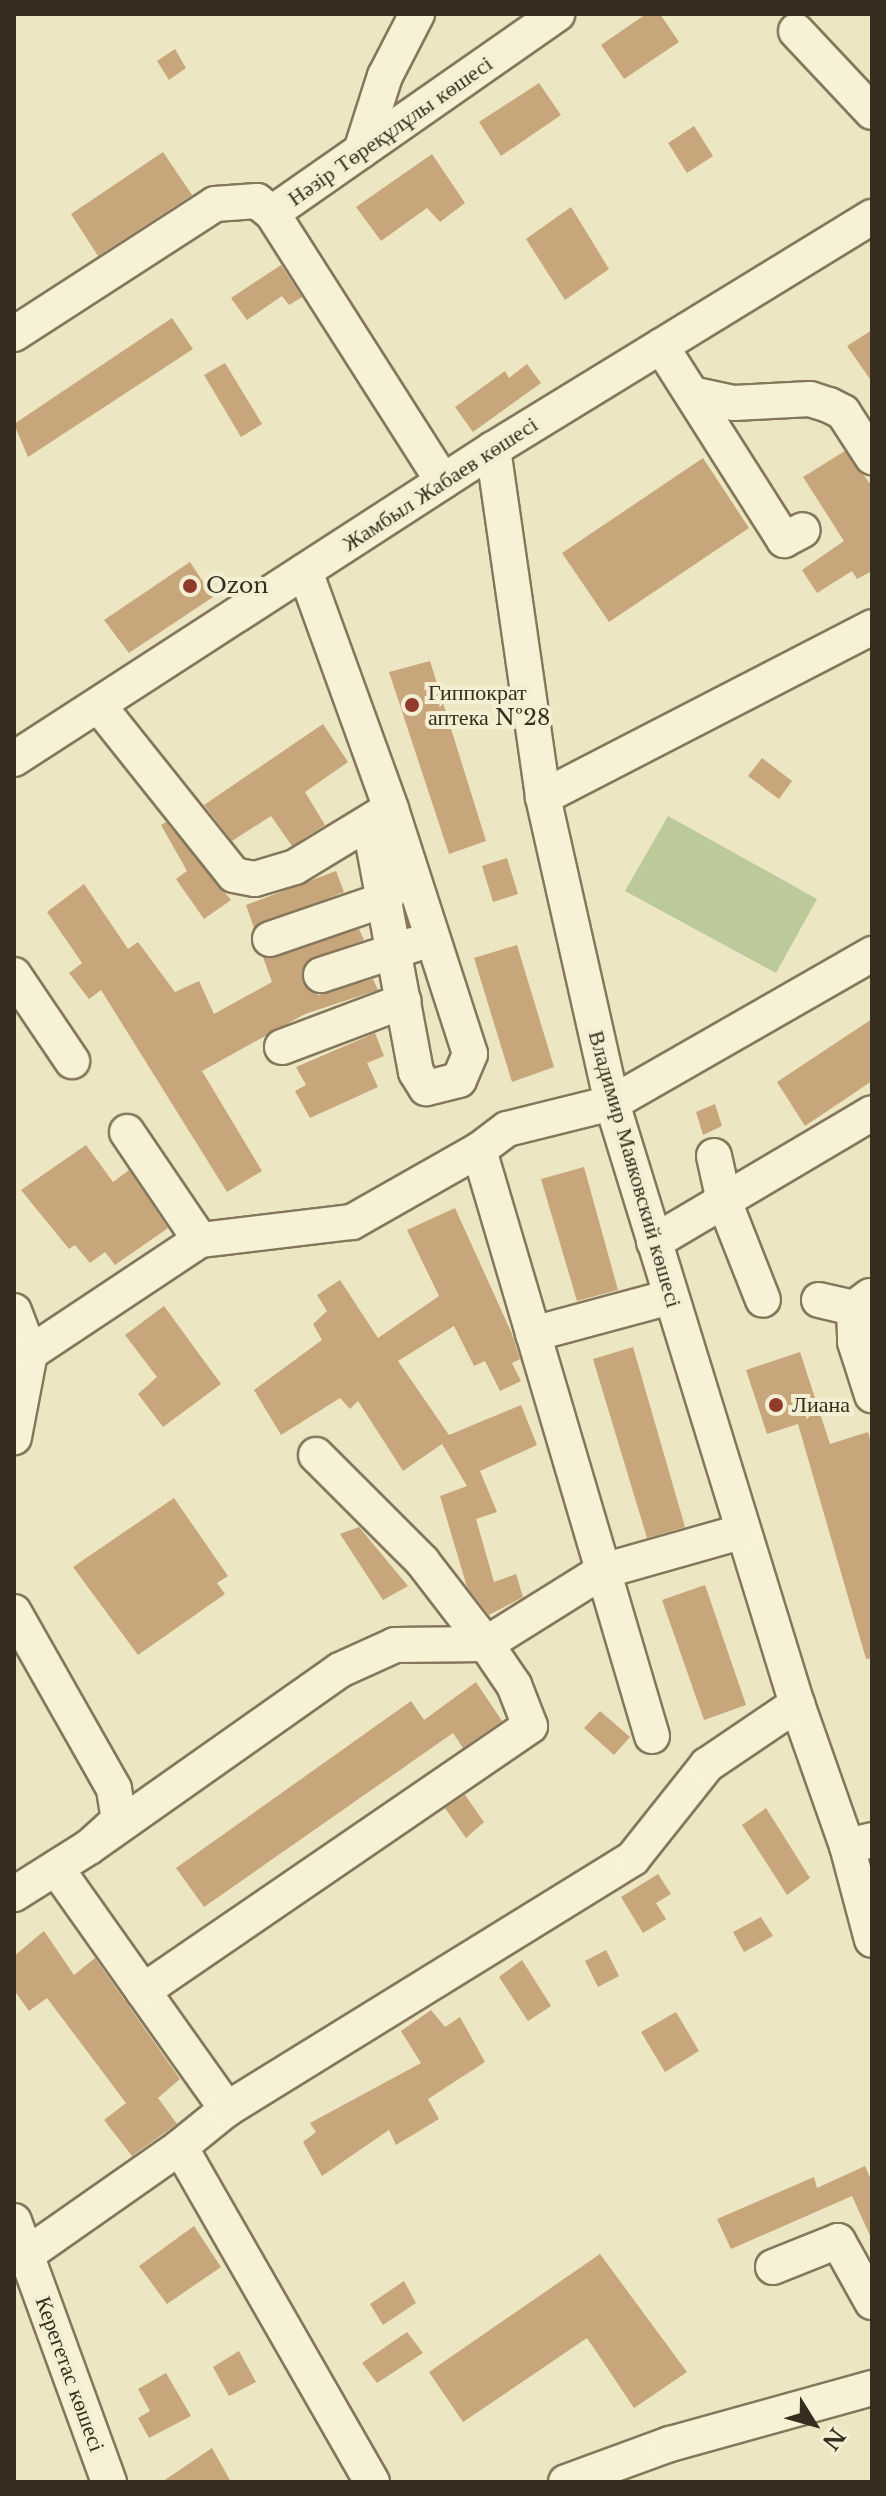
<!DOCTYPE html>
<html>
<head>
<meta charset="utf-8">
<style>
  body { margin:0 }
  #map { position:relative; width:886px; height:2496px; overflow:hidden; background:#ece6c3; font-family:"Libre Baskerville",serif }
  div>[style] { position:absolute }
  .green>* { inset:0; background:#bcc998 }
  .building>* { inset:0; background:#c8a67b }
  .roads { filter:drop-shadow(2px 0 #85775b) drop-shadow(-2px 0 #85775b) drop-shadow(0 2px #85775b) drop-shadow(0 -2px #85775b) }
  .minor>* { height:34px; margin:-17px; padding:0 17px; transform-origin:17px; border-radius:17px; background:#f7f2d6 }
  .dots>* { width:22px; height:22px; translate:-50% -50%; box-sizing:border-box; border:4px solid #f4efd2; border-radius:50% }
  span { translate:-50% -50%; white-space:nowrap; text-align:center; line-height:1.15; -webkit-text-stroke:8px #f4efd2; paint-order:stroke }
  .street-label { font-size:22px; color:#362d1e }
  .poi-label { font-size:22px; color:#362d1e }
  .left { translate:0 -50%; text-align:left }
  .frame { position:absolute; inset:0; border:16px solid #362d1e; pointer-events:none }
  .north { position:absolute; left:774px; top:2384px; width:80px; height:80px; -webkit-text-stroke:6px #f4efd2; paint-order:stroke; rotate:127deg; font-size:22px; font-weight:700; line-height:32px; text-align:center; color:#362d1e }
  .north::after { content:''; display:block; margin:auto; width:28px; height:36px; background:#362d1e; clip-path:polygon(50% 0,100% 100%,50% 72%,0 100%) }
</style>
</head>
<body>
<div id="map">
  <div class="green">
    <i style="clip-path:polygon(668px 816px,817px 899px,776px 973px,625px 891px)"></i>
  </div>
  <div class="building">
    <i style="clip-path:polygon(646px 14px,660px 14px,679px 42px,624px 79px,601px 45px)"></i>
    <i style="clip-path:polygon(175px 49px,186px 68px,169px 80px,157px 61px)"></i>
    <i style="clip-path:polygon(539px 83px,561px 115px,501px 156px,479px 122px)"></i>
    <i style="clip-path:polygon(694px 126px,713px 156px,687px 173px,668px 143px)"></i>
    <i style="clip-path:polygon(163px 152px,192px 195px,98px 256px,71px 214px)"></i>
    <i style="clip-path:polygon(432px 154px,465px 203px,440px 222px,427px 208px,381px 241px,356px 207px)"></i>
    <i style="clip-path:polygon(571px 207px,609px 269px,565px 300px,526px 239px)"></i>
    <i style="clip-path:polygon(281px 265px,302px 297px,289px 305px,282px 296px,247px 320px,231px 298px)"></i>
    <i style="clip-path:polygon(172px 318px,193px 349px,28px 457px,14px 424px)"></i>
    <i style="clip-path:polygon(872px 330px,872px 382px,847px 346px)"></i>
    <i style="clip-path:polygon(225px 363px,262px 424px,241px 437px,204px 375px)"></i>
    <i style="clip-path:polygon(527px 364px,541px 383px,473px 432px,455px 407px,505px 371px,509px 378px)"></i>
    <i style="clip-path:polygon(845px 451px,872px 486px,872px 571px,857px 579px,852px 571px,817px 593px,802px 570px,844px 541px,803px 477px)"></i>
    <i style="clip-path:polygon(703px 458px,749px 528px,609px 622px,562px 553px)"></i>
    <i style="clip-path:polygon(190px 562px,213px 597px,129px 653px,104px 620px)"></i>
    <i style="clip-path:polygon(430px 661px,486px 841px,449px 854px,389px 672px)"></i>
    <i style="clip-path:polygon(323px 724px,348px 762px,305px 792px,325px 825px,292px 846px,271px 816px,232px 841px,204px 805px)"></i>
    <i style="clip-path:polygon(762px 758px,792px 781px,779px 799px,748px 776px)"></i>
    <i style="clip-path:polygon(166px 822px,231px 900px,204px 919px,176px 879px,187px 871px,161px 825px)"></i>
    <i style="clip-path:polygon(507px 858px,518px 894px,493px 902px,482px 866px)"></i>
    <i style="clip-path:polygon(336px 871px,344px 892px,254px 928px,246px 905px)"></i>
    <i style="clip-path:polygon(84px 884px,128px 949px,138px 942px,175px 992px,199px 981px,214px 1014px,272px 982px,263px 957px,359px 929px,364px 940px,307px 961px,302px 980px,318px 995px,373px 979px,378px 990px,305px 1014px,202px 1071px,262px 1171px,227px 1192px,101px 990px,89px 999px,69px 973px,82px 963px,47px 912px)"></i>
    <i style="clip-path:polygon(517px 945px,554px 1067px,512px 1082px,474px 958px)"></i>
    <i style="clip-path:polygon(872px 1019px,872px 1081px,805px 1126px,777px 1082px)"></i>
    <i style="clip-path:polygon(375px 1033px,384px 1056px,367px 1063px,378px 1087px,310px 1118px,295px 1091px,306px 1085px,296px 1067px)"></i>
    <i style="clip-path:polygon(715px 1104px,722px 1126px,703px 1135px,696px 1112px)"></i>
    <i style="clip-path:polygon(86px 1145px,113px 1182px,129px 1170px,168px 1228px,115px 1265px,105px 1252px,90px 1263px,75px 1245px,69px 1249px,21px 1190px)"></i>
    <i style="clip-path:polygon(584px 1167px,618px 1290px,577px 1301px,541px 1179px)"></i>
    <i style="clip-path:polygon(455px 1208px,512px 1334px,520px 1359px,512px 1363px,521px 1381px,500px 1391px,485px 1361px,474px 1366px,454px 1326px,398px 1361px,449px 1435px,521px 1405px,537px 1445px,480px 1471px,497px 1512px,476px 1519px,494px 1582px,516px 1574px,523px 1597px,489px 1615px,467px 1587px,440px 1496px,467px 1486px,442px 1444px,403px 1471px,358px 1401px,350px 1409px,340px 1398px,281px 1435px,254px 1390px,322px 1340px,313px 1324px,327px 1311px,317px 1295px,340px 1280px,378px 1338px,439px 1296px,407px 1230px)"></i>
    <i style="clip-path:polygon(164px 1306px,221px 1384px,163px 1427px,138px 1394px,157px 1377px,125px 1335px)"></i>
    <i style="clip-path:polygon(633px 1347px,685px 1527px,647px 1538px,593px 1359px)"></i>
    <i style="clip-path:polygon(800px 1352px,830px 1444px,868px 1432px,872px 1446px,872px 1658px,866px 1659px,798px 1424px,767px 1434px,746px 1370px)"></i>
    <i style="clip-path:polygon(174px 1498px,228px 1576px,217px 1583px,225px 1594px,138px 1655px,73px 1567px)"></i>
    <i style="clip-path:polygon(359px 1527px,408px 1586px,383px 1600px,340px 1534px)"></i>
    <i style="clip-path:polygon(705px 1585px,746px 1705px,704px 1720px,662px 1600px)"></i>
    <i style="clip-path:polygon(476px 1682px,502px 1721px,463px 1748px,453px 1733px,204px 1907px,176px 1868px,411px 1701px,424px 1720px)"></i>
    <i style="clip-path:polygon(600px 1711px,630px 1737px,614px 1755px,584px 1728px)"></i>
    <i style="clip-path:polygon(465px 1795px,484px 1822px,466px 1838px,445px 1808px)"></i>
    <i style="clip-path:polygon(766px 1808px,810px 1878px,787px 1895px,742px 1825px)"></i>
    <i style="clip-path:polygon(658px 1874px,671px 1894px,656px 1903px,666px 1919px,643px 1933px,621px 1897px)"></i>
    <i style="clip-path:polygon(761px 1917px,773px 1936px,744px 1952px,733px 1932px)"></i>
    <i style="clip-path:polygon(44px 1931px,74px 1975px,95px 1958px,180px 2079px,158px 2098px,177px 2124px,132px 2156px,104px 2120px,126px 2103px,47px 1998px,29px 2011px,14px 1990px,14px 1956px)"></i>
    <i style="clip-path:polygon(606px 1950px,619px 1976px,598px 1987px,585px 1961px)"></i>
    <i style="clip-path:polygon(522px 1960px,551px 2006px,528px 2021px,499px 1977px)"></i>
    <i style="clip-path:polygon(431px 2010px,445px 2027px,460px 2017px,485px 2062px,428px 2099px,439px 2119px,396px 2145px,389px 2130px,322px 2176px,303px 2142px,316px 2132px,310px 2123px,421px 2063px,401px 2031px)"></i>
    <i style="clip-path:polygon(676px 2012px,699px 2051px,665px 2072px,641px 2032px)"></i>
    <i style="clip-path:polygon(865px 2166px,872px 2182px,872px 2240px,852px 2196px,731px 2249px,717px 2219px,814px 2177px,817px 2188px)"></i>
    <i style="clip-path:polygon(194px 2226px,221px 2267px,167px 2304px,139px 2266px)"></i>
    <i style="clip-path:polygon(600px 2254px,687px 2372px,634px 2408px,587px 2338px,463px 2422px,429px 2372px)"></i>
    <i style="clip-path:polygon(404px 2281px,416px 2303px,383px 2325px,370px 2304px)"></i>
    <i style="clip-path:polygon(407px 2332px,423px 2353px,377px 2383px,362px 2363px)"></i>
    <i style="clip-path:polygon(239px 2351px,256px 2382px,229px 2396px,213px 2367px)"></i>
    <i style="clip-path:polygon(166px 2373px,191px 2416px,149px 2438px,138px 2418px,150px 2411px,138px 2389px)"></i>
    <i style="clip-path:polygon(212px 2448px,231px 2482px,162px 2482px)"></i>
  </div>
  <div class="roads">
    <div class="minor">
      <i style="left:796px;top:31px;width:111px;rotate:46.8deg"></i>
      <i style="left:361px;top:151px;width:79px;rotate:-72.3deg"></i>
      <i style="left:385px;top:76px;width:70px;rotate:-62.7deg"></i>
      <i style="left:272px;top:213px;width:318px;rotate:57.5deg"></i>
      <i style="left:14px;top:334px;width:239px;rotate:-32.9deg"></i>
      <i style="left:215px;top:204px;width:42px;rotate:-4.1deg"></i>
      <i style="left:257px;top:201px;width:19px;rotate:39deg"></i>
      <i style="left:272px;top:213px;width:348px;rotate:-34.9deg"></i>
      <i style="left:661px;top:346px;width:230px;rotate:57.6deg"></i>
      <i style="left:784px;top:540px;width:21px;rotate:-28deg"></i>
      <i style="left:692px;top:394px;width:43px;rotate:12.1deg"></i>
      <i style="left:734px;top:403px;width:76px;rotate:-3deg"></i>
      <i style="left:810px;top:399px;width:20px;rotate:18deg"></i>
      <i style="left:829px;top:405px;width:16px;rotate:27deg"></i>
      <i style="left:843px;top:412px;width:54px;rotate:57.2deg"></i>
      <i style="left:493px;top:449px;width:352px;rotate:81.8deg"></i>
      <i style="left:543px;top:797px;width:314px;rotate:77.3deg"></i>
      <i style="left:612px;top:1103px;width:629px;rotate:72.89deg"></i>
      <i style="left:797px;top:1704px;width:151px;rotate:70.6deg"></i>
      <i style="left:847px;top:1846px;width:26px;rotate:-13deg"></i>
      <i style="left:305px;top:571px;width:253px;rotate:70.1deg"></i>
      <i style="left:391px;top:809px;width:257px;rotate:72.1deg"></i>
      <i style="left:470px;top:1054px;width:28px;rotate:113deg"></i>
      <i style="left:459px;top:1080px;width:34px;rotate:166deg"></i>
      <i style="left:426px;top:1088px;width:19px;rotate:-122deg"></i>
      <i style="left:416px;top:1072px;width:254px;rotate:-100.6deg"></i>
      <i style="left:99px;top:706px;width:216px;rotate:51.4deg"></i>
      <i style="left:234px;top:875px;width:21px;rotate:11deg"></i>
      <i style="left:255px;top:879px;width:42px;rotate:-16.7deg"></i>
      <i style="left:295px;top:867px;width:108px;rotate:-31.3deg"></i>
      <i style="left:14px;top:759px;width:571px;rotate:-32.91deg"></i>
      <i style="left:493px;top:449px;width:444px;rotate:-31.5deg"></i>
      <i style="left:543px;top:797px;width:370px;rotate:-27.3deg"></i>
      <i style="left:270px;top:939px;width:123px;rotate:-19deg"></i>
      <i style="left:14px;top:975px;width:104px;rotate:56deg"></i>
      <i style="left:321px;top:975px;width:97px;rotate:-18.1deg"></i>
      <i style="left:282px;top:1047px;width:130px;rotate:-20.7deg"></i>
      <i style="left:127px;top:1132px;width:130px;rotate:55.9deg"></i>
      <i style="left:714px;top:1156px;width:46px;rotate:77.5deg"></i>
      <i style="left:724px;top:1201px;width:106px;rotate:68.5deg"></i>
      <i style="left:654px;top:1242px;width:253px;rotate:-30.6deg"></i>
      <i style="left:819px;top:1300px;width:36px;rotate:13deg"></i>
      <i style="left:854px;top:1308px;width:20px;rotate:-37deg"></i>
      <i style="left:854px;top:1308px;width:34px;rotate:88deg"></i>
      <i style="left:855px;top:1342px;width:56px;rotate:72.2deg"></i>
      <i style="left:14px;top:1311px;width:45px;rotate:69.1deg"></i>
      <i style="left:30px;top:1353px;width:86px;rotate:100.8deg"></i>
      <i style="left:533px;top:1334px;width:142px;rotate:-15.1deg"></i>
      <i style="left:30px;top:1353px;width:204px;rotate:-33.6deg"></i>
      <i style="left:200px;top:1240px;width:153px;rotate:-6.8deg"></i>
      <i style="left:352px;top:1222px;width:146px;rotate:-29.6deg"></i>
      <i style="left:316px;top:1455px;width:150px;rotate:45deg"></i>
      <i style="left:422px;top:1561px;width:105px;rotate:52.4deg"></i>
      <i style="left:486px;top:1644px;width:138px;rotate:-32deg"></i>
      <i style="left:603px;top:1571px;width:143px;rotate:-15.8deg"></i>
      <i style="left:14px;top:1612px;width:203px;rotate:60.5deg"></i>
      <i style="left:114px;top:1789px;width:31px;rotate:81deg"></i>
      <i style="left:119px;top:1820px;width:40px;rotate:138deg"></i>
      <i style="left:89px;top:1847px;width:89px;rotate:147.9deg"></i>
      <i style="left:652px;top:1736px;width:611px;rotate:-106.45deg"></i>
      <i style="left:479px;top:1150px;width:35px;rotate:-37deg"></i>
      <i style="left:507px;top:1129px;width:108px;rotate:-13.9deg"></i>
      <i style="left:612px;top:1103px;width:300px;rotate:-29.8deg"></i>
      <i style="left:847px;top:1846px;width:97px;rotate:75.1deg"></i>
      <i style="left:89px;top:1847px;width:307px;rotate:-35.2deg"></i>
      <i style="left:340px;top:1670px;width:60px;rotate:-24.4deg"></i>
      <i style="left:395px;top:1645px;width:91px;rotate:-0.6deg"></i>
      <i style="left:486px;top:1644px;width:50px;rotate:55.7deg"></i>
      <i style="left:514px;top:1685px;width:44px;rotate:68.7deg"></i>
      <i style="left:530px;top:1726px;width:469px;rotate:145.6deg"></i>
      <i style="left:143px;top:1991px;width:145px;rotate:54.6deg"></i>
      <i style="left:56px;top:1868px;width:151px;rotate:54.7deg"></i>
      <i style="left:14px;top:2221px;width:278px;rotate:70deg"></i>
      <i style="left:26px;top:2255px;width:188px;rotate:-35deg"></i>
      <i style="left:773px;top:2267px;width:70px;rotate:-21.8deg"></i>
      <i style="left:838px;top:2241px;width:70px;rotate:60.9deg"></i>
      <i style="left:372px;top:2482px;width:386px;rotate:-119.8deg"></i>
      <i style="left:180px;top:2147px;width:60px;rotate:-39deg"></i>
      <i style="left:227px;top:2109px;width:477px;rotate:-31.7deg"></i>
      <i style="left:633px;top:1858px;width:119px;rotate:-51.5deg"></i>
      <i style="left:707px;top:1765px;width:109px;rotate:-34.1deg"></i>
      <i style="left:566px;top:2482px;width:111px;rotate:-20.1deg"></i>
      <i style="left:670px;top:2444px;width:210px;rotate:-15.5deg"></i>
    </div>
  </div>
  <div class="dots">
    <i style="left:190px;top:586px;background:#913b2d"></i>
    <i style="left:412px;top:705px;background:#913b2d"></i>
    <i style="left:776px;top:1405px;background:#913b2d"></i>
  </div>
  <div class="street-label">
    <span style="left:390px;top:131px;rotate:-35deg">Нәзір Төреқұлұлы көшесі</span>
    <span style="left:440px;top:484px;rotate:-33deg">Жамбыл Жабаев көшесі</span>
    <span style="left:635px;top:1169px;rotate:74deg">Владимир Маяковский көшесі</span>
    <span style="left:70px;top:2374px;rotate:70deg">Керегетас көшесі</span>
  </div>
  <div class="poi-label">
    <span class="left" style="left:206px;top:586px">Ozon</span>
    <span class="left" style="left:428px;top:705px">Гиппократ<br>аптека №28</span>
    <span class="left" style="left:792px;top:1405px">Лиана</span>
  </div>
  <div class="frame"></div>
  <div class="north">N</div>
</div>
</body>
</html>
